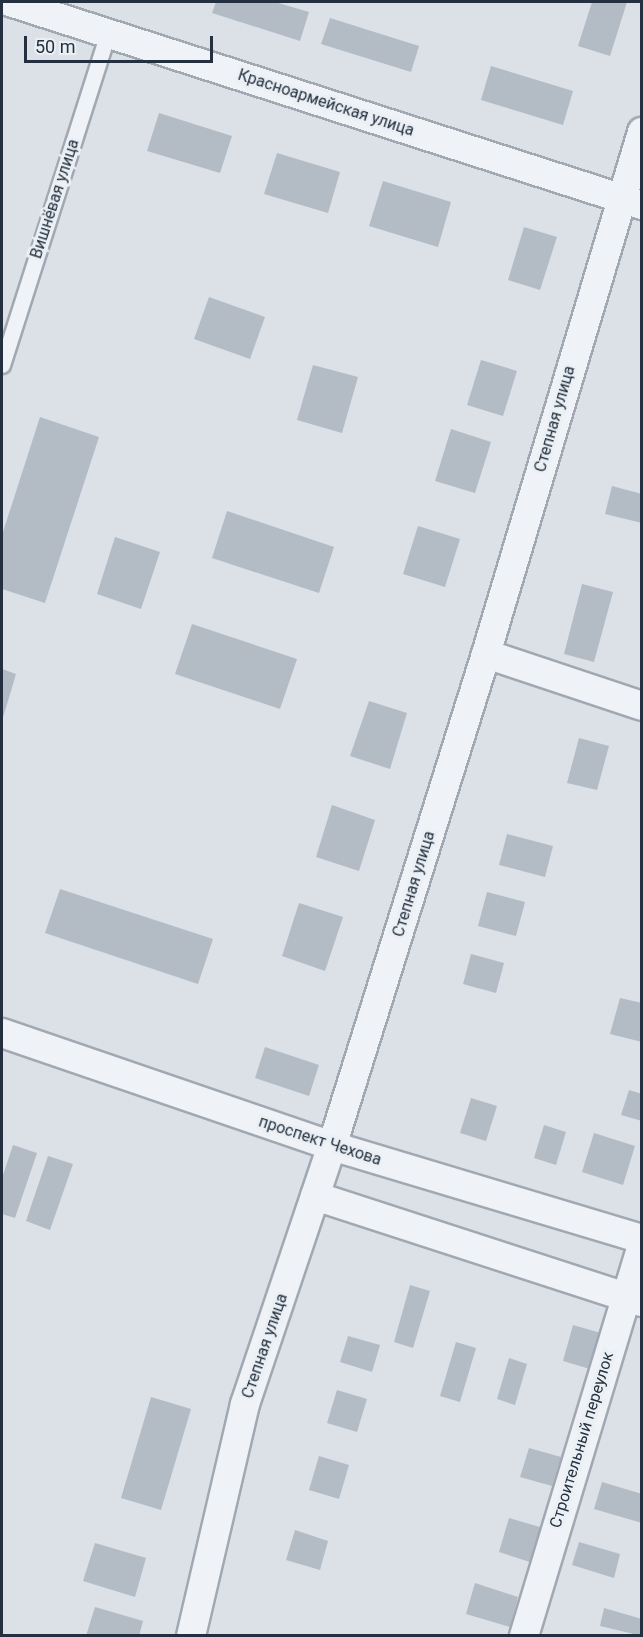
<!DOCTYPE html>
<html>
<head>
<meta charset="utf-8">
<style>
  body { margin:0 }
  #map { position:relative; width:643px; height:1637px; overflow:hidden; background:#dce1e8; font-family:Roboto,sans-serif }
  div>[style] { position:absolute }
  .building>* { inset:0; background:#b3bbc5 }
  .roads { filter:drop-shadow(2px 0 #a1a8b2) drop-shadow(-2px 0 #a1a8b2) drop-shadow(0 2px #a1a8b2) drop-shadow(0 -2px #a1a8b2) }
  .service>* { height:15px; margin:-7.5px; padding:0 7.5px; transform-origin:7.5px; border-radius:7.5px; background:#eff2f6 }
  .minor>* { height:28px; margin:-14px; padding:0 14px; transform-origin:14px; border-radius:14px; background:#eff2f6 }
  span { translate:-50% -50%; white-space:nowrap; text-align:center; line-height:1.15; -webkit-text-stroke:6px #ebf0f5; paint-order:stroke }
  .street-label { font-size:16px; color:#24303f }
  .frame { position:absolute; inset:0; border:3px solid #24303f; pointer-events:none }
  .scale { position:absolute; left:24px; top:36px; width:189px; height:27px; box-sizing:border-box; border:3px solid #24303f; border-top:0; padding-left:8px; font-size:18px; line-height:21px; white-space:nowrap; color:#24303f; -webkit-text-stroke:4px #ebf0f5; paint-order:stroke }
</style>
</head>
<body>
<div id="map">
  <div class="building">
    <i style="clip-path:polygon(216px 2px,275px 2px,309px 12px,300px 41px,212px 13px)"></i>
    <i style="clip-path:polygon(592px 2px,627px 2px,610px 56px,578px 46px)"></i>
    <i style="clip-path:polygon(330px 18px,419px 46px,411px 72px,321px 44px)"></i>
    <i style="clip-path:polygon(491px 66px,573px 91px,563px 125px,481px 100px)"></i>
    <i style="clip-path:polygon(159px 113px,232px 136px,220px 173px,147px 151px)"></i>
    <i style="clip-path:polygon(277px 153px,340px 172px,328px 213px,264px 194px)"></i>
    <i style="clip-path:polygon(383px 181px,451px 202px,438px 247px,369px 226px)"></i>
    <i style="clip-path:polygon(524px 227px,557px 237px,540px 290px,508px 280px)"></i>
    <i style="clip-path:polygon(209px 297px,265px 317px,250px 359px,194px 339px)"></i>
    <i style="clip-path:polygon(481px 360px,517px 371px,503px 416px,467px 405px)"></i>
    <i style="clip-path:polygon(313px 365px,358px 377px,342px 433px,297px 420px)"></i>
    <i style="clip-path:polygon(40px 417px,99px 437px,45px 603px,2px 589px,2px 535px)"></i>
    <i style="clip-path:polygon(451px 429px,491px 442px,475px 493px,435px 481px)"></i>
    <i style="clip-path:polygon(612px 486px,642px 494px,642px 523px,605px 514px)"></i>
    <i style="clip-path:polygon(227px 511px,334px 547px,319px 593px,212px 558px)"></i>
    <i style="clip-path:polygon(418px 526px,460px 539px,445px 587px,403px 574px)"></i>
    <i style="clip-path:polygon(115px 537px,160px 552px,141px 609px,97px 594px)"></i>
    <i style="clip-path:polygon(582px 584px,613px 592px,594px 662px,564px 654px)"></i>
    <i style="clip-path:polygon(192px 624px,297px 659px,280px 709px,175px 674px)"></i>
    <i style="clip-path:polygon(2px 669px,16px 674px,2px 721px)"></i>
    <i style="clip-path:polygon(369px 701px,407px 713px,390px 769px,350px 756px)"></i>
    <i style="clip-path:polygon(579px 738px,609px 746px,597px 790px,567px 783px)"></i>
    <i style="clip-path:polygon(332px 805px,375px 820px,359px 871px,316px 857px)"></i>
    <i style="clip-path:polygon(507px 834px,553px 846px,545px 877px,499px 865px)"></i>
    <i style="clip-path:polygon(60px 889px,213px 939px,198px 984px,45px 933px)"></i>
    <i style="clip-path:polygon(487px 892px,525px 902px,516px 936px,478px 926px)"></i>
    <i style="clip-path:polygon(299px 903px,343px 917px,325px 971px,282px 956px)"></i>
    <i style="clip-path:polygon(471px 954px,504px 963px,496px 993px,463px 984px)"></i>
    <i style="clip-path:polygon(620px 998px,642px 1003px,642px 1042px,610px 1034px)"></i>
    <i style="clip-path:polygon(265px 1047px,319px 1065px,309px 1096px,255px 1078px)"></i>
    <i style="clip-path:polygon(629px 1090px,642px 1094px,642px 1121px,621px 1115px)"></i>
    <i style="clip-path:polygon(471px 1098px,497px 1106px,486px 1141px,460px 1133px)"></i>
    <i style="clip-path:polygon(544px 1125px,566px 1132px,556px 1165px,534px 1158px)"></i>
    <i style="clip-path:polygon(594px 1133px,635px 1146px,623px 1185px,582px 1172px)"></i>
    <i style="clip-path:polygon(13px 1145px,37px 1153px,15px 1218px,2px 1214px,2px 1178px)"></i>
    <i style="clip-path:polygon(48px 1156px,73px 1164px,50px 1230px,26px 1221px)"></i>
    <i style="clip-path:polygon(410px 1285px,430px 1291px,413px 1348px,394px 1342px)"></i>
    <i style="clip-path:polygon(573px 1325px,601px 1333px,590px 1369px,563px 1361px)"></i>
    <i style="clip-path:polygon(348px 1336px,380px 1345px,372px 1372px,340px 1362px)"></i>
    <i style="clip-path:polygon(456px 1342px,476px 1348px,460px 1402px,440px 1396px)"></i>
    <i style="clip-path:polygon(509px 1358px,527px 1364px,515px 1405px,497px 1399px)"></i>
    <i style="clip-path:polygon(337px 1390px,367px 1399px,357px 1432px,327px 1423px)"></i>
    <i style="clip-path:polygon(151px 1397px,191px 1409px,161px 1510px,121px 1498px)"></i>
    <i style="clip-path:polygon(529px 1448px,561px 1457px,552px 1486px,520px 1477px)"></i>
    <i style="clip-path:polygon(319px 1456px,349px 1465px,339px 1499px,309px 1490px)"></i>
    <i style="clip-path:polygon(602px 1482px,642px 1494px,642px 1523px,594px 1509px)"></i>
    <i style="clip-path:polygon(509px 1518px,540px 1527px,530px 1562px,499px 1552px)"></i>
    <i style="clip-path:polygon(295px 1530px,328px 1541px,320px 1570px,286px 1560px)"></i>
    <i style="clip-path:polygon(579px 1542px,620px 1554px,614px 1578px,572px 1565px)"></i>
    <i style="clip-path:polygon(95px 1543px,146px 1558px,135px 1597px,83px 1581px)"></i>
    <i style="clip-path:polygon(475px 1583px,518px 1597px,510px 1627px,466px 1614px)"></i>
    <i style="clip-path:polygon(95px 1607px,143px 1621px,139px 1636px,86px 1636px)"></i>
    <i style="clip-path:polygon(604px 1608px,642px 1619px,642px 1636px,600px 1626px)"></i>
  </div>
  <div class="roads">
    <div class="service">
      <i style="left:2px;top:365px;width:349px;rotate:-72.3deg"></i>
    </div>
    <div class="minor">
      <i style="left:10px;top:2px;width:664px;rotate:17.81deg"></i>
      <i style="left:486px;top:654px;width:164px;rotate:18.4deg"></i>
      <i style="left:2px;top:1033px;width:349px;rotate:18.9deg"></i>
      <i style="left:332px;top:1146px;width:324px;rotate:16.7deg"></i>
      <i style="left:315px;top:1196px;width:344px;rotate:18deg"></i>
      <i style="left:191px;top:1636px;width:238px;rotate:-76.9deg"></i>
      <i style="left:245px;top:1404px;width:272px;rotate:-71.4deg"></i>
      <i style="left:332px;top:1146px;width:516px;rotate:-72.62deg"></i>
      <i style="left:486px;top:654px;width:545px;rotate:-73.36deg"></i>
      <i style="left:524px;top:1636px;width:409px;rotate:-73.2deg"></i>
    </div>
  </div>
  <div class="street-label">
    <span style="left:326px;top:103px;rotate:18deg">Красноармейская улица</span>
    <span style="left:55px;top:199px;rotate:-72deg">Вишнёвая улица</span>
    <span style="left:555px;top:419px;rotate:-74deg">Степная улица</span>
    <span style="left:414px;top:884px;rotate:-73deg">Степная улица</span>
    <span style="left:320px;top:1141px;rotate:18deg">проспект Чехова</span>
    <span style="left:265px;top:1346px;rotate:-71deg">Степная улица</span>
    <span style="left:582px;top:1440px;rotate:-73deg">Строительный переулок</span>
  </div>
  <div class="frame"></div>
  <div class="scale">50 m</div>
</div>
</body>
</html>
